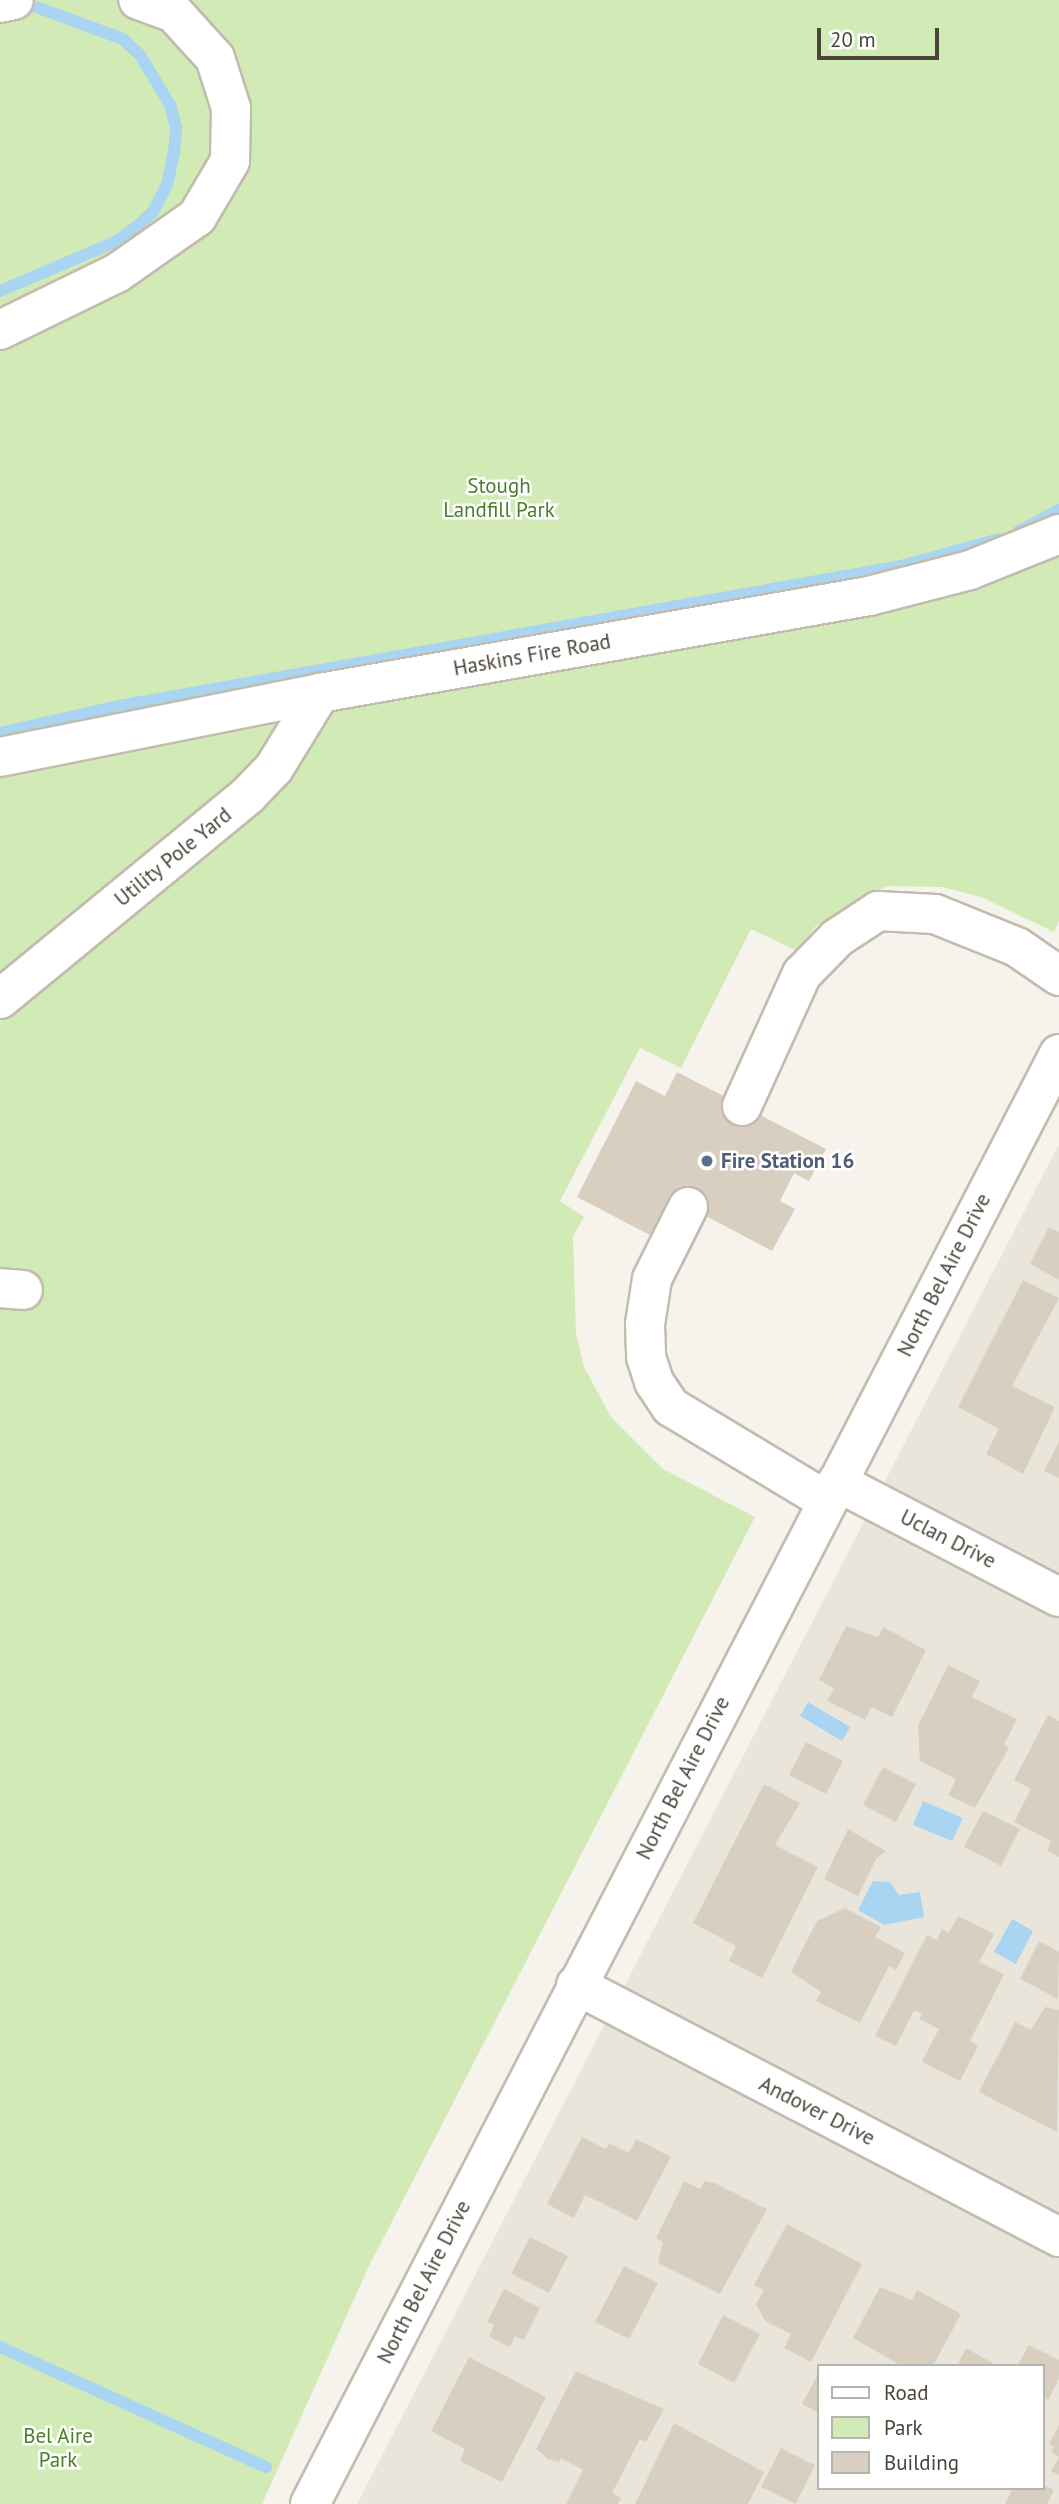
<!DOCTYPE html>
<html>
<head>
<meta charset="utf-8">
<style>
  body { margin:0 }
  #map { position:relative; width:1059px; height:2504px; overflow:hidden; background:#f6f3ec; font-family:"PT Sans",sans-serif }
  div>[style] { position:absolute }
  .residential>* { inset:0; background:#eae5da }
  .green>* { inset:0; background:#d2eab5 }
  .water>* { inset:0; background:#a9d4f2 }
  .stream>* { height:12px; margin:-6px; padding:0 6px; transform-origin:6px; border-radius:6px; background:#a9d4f2 }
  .building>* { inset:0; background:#d8cfc1 }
  .roads { filter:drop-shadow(2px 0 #c2bbae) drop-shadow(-2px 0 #c2bbae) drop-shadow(0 2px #c2bbae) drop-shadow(0 -2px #c2bbae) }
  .minor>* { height:38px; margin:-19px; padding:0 19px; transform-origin:19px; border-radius:19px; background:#fff }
  .dots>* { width:19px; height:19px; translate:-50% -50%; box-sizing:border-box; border:4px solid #fff; border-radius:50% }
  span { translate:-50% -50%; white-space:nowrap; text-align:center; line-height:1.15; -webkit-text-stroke:5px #fff; paint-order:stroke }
  .park-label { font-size:21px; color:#4a7f2a }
  .street-label { font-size:21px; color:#4b4439 }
  .service-label { font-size:21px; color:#4e5e75; font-weight:700 }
  .left { translate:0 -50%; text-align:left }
  .legend { position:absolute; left:817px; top:2364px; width:228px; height:126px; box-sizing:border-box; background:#fff; border:2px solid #b7b4b0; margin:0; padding:9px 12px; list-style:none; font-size:21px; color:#4b4439 }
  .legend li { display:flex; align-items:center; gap:14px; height:35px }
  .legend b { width:35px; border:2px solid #b7b4b0 }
  .scale { position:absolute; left:817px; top:28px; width:122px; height:32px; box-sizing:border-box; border:4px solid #4b4439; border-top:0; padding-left:9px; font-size:21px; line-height:24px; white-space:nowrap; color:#4b4439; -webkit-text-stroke:5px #fff; paint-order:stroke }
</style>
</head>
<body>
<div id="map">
  <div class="residential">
    <i style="clip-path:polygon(evenodd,1059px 1144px,1059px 2504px,357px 2504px,1059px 1144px,819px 2366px,1043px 2366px,1043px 2488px,819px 2488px,819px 2366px)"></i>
  </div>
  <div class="green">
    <i style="clip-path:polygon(0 0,1059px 0,1059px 921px,1054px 932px,981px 897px,942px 887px,887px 886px,816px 926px,797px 951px,751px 929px,681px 1068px,640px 1048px,560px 1201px,584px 1217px,573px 1236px,576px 1334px,584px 1367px,611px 1417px,663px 1469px,755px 1517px,368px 2268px,262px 2504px,0 2504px)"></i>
  </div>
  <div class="water">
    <i style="clip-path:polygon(808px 1702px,850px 1727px,842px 1741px,800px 1716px)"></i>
    <i style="clip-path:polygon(923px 1801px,963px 1818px,952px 1841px,913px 1825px)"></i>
    <i style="clip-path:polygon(873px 1881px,890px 1882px,899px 1895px,920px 1892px,924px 1917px,884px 1925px,858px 1910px)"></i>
    <i style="clip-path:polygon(1012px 1919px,1033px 1931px,1016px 1964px,994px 1952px)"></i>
  </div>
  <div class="stream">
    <i style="left:0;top:291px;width:127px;rotate:-23.1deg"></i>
    <i style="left:117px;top:241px;width:22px;rotate:-36deg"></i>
    <i style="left:135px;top:228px;width:24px;rotate:-42deg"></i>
    <i style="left:153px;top:212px;width:30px;rotate:-63deg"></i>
    <i style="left:167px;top:185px;width:34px;rotate:-78deg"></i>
    <i style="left:174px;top:152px;width:25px;rotate:-85deg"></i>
    <i style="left:176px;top:127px;width:23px;rotate:-105deg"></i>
    <i style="left:170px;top:105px;width:58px;rotate:-121deg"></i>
    <i style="left:140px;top:55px;width:23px;rotate:-137deg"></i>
    <i style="left:123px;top:39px;width:113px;rotate:-159.8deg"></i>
    <i style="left:1019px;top:531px;width:45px;rotate:-27.7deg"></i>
    <i style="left:0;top:733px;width:117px;rotate:-12.8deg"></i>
    <i style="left:114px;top:707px;width:800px;rotate:-10.16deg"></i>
    <i style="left:901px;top:566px;width:102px;rotate:-15.4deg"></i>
    <i style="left:0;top:2347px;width:292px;rotate:24.3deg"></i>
  </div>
  <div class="building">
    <i style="clip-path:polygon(677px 1072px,826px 1149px,809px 1181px,794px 1173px,780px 1201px,795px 1209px,772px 1251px,670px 1197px,650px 1235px,577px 1197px,636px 1081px,665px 1096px)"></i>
    <i style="clip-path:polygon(1049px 1227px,1059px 1232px,1059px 1280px,1030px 1264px)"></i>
    <i style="clip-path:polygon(1023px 1280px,1059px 1298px,1012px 1386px,1055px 1407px,1023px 1474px,986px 1454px,999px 1429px,958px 1407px)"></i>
    <i style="clip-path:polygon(1059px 1442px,1059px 1478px,1044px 1471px)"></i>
    <i style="clip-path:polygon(846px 1626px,878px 1637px,883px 1627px,926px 1650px,892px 1717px,871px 1707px,865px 1720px,827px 1701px,834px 1688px,819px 1680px)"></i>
    <i style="clip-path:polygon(948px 1665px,980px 1681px,972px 1697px,1017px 1719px,1004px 1745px,1009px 1748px,975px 1808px,948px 1795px,956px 1779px,920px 1761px,918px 1726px)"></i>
    <i style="clip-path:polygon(1048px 1715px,1059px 1721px,1059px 1857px,1047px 1850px,1051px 1841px,1014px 1822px,1031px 1789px,1014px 1780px)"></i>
    <i style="clip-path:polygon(806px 1742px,843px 1761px,826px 1794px,789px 1775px)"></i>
    <i style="clip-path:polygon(883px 1767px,916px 1784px,896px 1822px,863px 1805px)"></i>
    <i style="clip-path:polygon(764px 1784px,800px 1803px,775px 1845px,818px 1867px,762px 1978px,729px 1961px,736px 1946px,693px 1923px)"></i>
    <i style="clip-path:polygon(983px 1811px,1020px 1829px,1001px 1866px,964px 1847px)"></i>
    <i style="clip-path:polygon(848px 1829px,886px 1851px,876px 1859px,858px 1896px,824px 1879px)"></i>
    <i style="clip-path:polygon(845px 1908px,881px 1927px,875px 1937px,905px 1953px,896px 1970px,889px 1966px,860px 2023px,816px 2001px,821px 1992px,791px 1972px,817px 1921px)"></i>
    <i style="clip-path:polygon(958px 1916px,994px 1934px,979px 1962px,1004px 1974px,970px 2041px,978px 2046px,960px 2081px,922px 2062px,939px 2029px,919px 2019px,922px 2014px,914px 2010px,896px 2046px,875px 2036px,927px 1935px,937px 1940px,942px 1929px,949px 1933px)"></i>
    <i style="clip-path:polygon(1039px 1941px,1059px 1952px,1058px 1999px,1020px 1979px)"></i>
    <i style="clip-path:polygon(1045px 2007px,1059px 2010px,1057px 2132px,979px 2092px,1015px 2022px,1031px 2030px)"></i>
    <i style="clip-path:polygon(582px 2137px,606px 2149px,609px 2143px,629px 2153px,636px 2139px,671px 2157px,637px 2221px,585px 2195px,574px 2218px,547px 2204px)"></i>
    <i style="clip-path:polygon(684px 2181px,700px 2189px,705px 2181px,717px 2184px,767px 2209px,720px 2294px,658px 2263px,663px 2242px,656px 2238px)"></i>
    <i style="clip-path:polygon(787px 2224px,862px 2264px,811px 2362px,784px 2348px,791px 2334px,765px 2321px,756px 2304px,764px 2290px,754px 2285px)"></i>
    <i style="clip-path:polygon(530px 2237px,568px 2256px,549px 2293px,511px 2274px)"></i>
    <i style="clip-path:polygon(624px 2266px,658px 2283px,629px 2339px,595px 2322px)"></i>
    <i style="clip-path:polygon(880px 2287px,912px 2300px,917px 2290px,961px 2314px,933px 2366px,902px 2366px,853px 2338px)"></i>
    <i style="clip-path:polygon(504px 2289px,540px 2308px,524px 2340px,515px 2336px,510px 2347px,489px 2337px,494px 2325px,487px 2322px)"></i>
    <i style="clip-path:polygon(723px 2315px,760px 2334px,734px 2383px,698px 2364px)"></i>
    <i style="clip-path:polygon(1029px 2345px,1059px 2360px,1059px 2379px,1048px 2400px,1043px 2397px,1043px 2366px,1017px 2366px)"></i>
    <i style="clip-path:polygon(966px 2348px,998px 2366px,957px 2366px)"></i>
    <i style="clip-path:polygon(469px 2357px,546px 2397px,502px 2482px,460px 2461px,465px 2449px,431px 2431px)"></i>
    <i style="clip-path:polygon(576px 2371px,664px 2409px,646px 2442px,640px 2439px,612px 2493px,621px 2498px,618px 2504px,566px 2504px,583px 2470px,561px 2458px,559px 2462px,548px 2459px,536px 2449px)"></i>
    <i style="clip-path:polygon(819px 2372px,819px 2413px,802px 2404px)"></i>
    <i style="clip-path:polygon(674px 2423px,764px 2472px,748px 2504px,635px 2504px)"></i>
    <i style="clip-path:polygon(1059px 2425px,1059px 2475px,1051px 2471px,1059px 2457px,1051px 2452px,1054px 2446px,1049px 2444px)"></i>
    <i style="clip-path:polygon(781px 2448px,815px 2465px,796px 2504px,761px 2487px)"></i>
    <i style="clip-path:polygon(1043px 2484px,1054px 2490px,1047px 2504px,1005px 2504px,1013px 2488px,1043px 2488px)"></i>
  </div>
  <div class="roads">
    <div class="minor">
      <i style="left:0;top:3px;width:14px;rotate:-12deg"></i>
      <i style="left:0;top:330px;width:130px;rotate:-26deg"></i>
      <i style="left:117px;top:273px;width:98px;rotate:-35deg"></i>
      <i style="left:197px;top:217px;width:65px;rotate:-59.5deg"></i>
      <i style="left:230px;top:161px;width:53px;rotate:-88.9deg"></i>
      <i style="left:231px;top:108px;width:52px;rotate:-107.7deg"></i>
      <i style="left:215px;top:58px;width:61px;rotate:-132.3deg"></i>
      <i style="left:174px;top:13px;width:38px;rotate:-160deg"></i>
      <i style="left:0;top:757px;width:326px;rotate:-11.3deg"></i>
      <i style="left:320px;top:693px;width:558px;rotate:-10.02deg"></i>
      <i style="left:869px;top:596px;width:104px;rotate:-14.4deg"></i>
      <i style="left:970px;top:570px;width:96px;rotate:-22deg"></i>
      <i style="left:0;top:999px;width:321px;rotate:-39.4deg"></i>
      <i style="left:248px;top:795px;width:37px;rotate:-46deg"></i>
      <i style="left:274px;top:768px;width:88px;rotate:-58.5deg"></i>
      <i style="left:742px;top:1106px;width:145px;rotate:-65.6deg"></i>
      <i style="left:802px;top:974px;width:50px;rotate:-45.8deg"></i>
      <i style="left:837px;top:938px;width:49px;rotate:-33.4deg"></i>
      <i style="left:878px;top:911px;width:57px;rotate:3deg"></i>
      <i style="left:935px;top:914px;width:88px;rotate:21.9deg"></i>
      <i style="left:1017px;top:947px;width:51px;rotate:34.6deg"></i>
      <i style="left:688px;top:1207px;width:80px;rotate:116.6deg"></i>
      <i style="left:652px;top:1279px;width:46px;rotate:98.8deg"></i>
      <i style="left:645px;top:1324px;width:33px;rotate:88deg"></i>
      <i style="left:646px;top:1357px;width:26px;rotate:72deg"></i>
      <i style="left:654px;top:1382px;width:30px;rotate:56deg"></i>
      <i style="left:671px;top:1407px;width:182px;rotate:31.1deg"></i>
      <i style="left:0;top:1288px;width:23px;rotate:5deg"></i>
      <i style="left:837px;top:1482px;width:250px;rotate:27.4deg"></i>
      <i style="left:576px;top:1985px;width:545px;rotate:27.55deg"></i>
      <i style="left:310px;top:2504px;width:1632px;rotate:-62.68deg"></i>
    </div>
  </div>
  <div class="dots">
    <i style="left:707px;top:1161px;background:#5c6f8a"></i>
  </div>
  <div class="park-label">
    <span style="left:499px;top:498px">Stough<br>Landfill Park</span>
    <span style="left:58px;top:2448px">Bel Aire<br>Park</span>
  </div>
  <div class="street-label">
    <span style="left:532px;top:655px;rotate:-10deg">Haskins Fire Road</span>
    <span style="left:173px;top:857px;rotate:-39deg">Utility Pole Yard</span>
    <span style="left:944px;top:1275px;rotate:-63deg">North Bel Aire Drive</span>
    <span style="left:948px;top:1539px;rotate:27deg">Uclan Drive</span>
    <span style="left:683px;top:1778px;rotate:-63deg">North Bel Aire Drive</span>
    <span style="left:817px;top:2111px;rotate:27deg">Andover Drive</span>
    <span style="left:424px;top:2282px;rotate:-63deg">North Bel Aire Drive</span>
  </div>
  <div class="service-label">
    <span class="left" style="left:721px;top:1161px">Fire Station 16</span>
  </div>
  <ul class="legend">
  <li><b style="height:9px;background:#fff"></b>Road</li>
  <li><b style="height:19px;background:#d2eab5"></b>Park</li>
  <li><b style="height:19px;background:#d8cfc1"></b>Building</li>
  </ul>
  <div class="scale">20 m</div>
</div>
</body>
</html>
